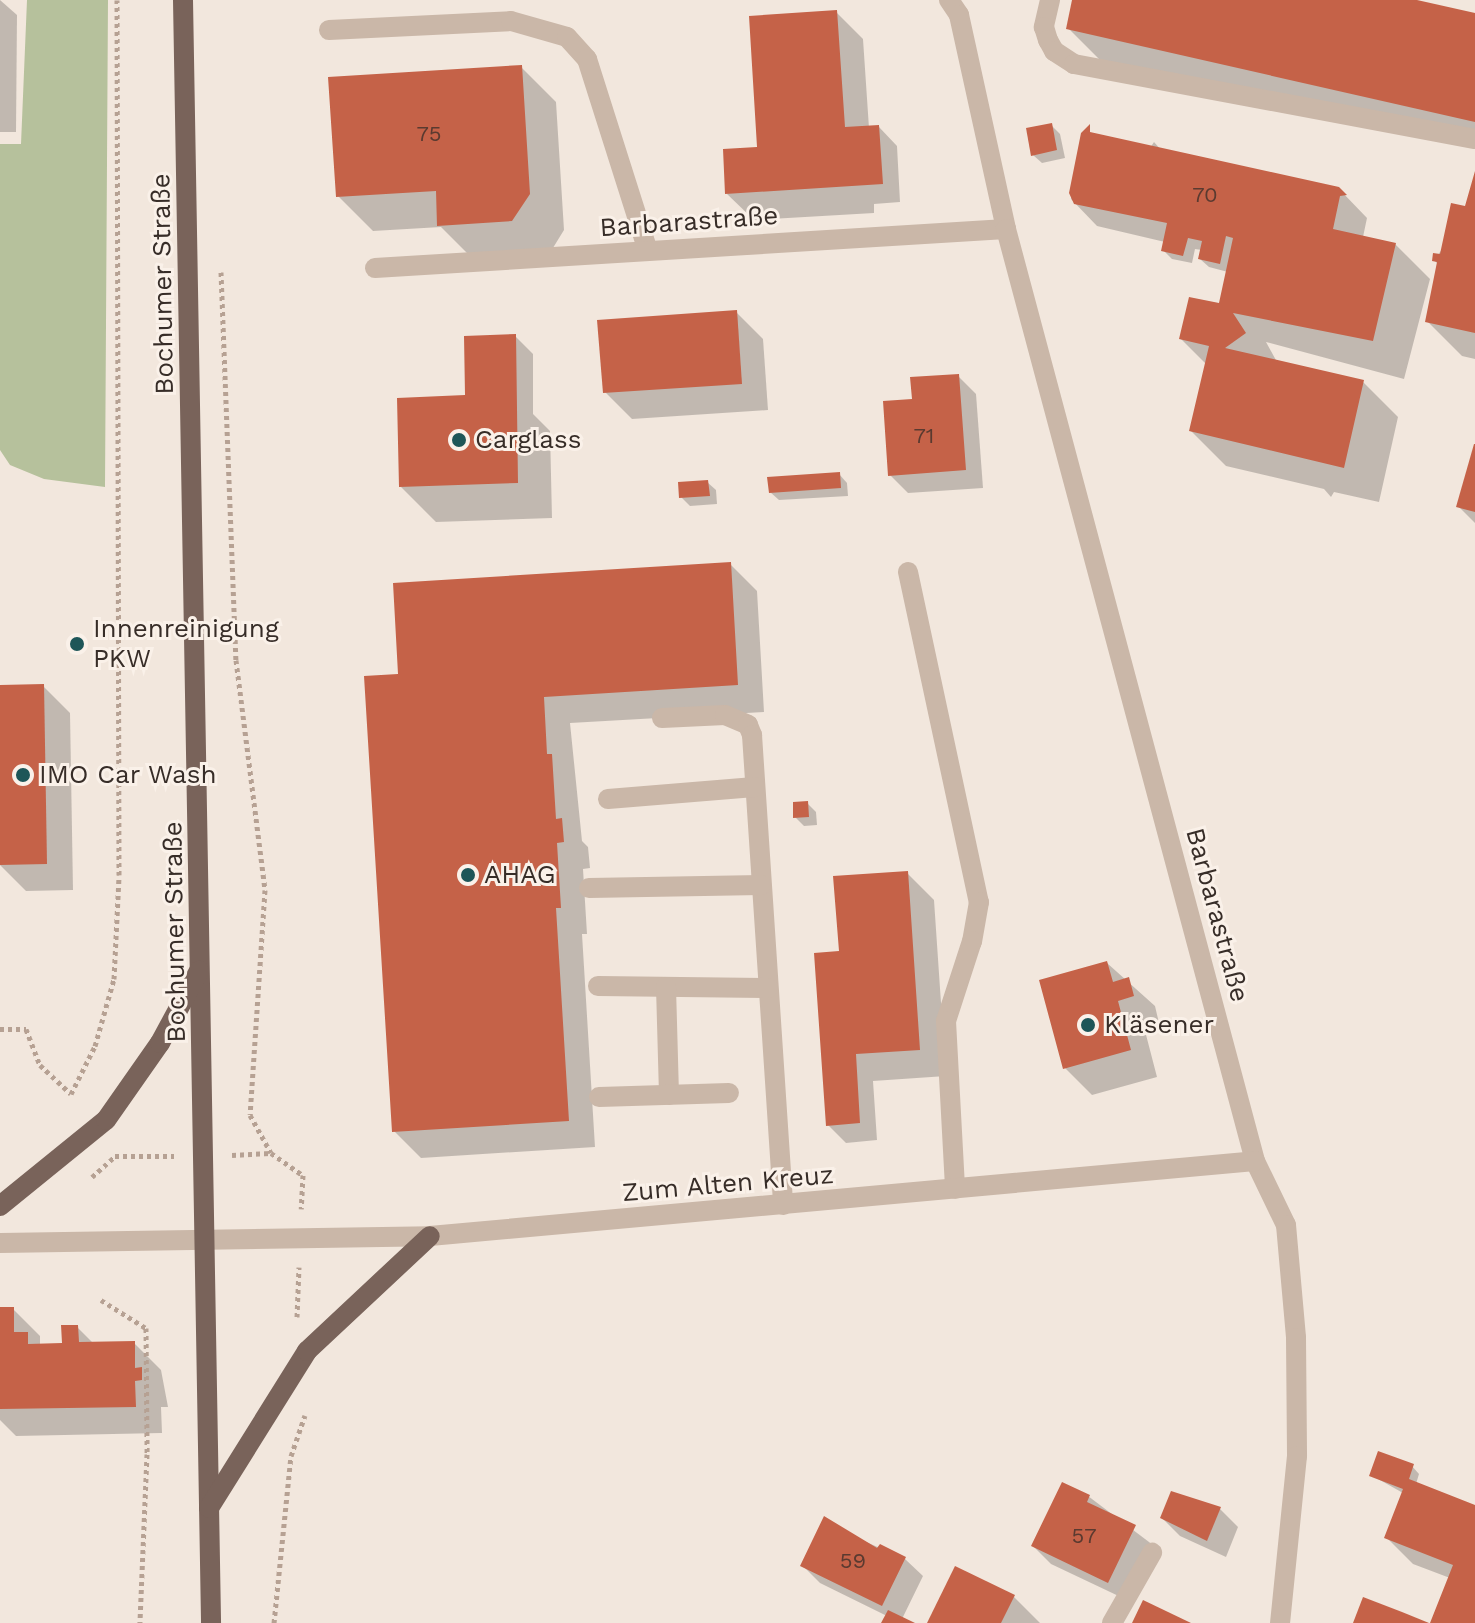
<!DOCTYPE html>
<html>
<head>
<meta charset="utf-8">
<style>
  body { margin:0 }
  #map { position:relative; width:1475px; height:1623px; overflow:hidden; background:#f2e7dd; font-family:"Work Sans",sans-serif }
  div>[style] { position:absolute }
  .green>* { inset:0; background:#b6c19c }
  .shadow>* { inset:0; background:#0003 }
  .building>* { inset:0; background:#c56248 }
  .path>* { height:5px; margin-top:-2.5px; transform-origin:0; background:repeating-linear-gradient(90deg,#b6a193 0 4px,transparent 0 8px) }
  .lane>* { height:20px; margin:-10px; padding:0 10px; transform-origin:10px; border-radius:10px; background:#cab7a8 }
  .street>* { height:20px; margin:-10px; padding:0 10px; transform-origin:10px; border-radius:10px; background:#cab7a8 }
  .primary>* { height:20px; margin:-10px; padding:0 10px; transform-origin:10px; border-radius:10px; background:#79635a }
  .dots>* { width:22px; height:22px; translate:-50% -50%; box-sizing:border-box; border:4px solid #faf1e9; border-radius:50% }
  span { translate:-50% -50%; white-space:nowrap; text-align:center; line-height:1.15; -webkit-text-stroke:6px #faf1e9; paint-order:stroke }
  .number-label { font-size:22px; color:#5a3a30 }
  .number-label span { -webkit-text-stroke-width:0 }
  .street-label { font-size:26px; color:#372d28 }
  .poi-label { font-size:26px; color:#372d28 }
  .left { translate:0 -50%; text-align:left }
</style>
</head>
<body>
<div id="map">
  <div class="green">
    <i style="clip-path:polygon(27px 0,108px 0,105px 487px,44px 479px,10px 465px,0 450px,0 144px,21px 144px)"></i>
  </div>
  <div class="shadow">
    <i style="clip-path:polygon(0 0,17px 15px,16px 132px,0 132px)"></i>
    <i style="clip-path:polygon(1074px 0,1408px 0,1475px 15px,1475px 148px,1103px 63px,1068px 28px)"></i>
    <i style="clip-path:polygon(836px 12px,863px 39px,869px 128px,879px 127px,897px 146px,900px 202px,874px 204px,874px 213px,754px 220px,727px 194px,759px 149px)"></i>
    <i style="clip-path:polygon(521px 67px,556px 102px,564px 230px,548px 256px,474px 260px,441px 227px,373px 231px,338px 196px)"></i>
    <i style="clip-path:polygon(1051px 125px,1060px 134px,1065px 158px,1042px 163px,1033px 155px)"></i>
    <i style="clip-path:polygon(1086px 133px,1150px 148px,1154px 142px,1162px 151px,1341px 191px,1367px 218px,1363px 237px,1395px 244px,1430px 279px,1404px 379px,1266px 342px,1277px 362px,1363px 382px,1398px 417px,1379px 502px,1334px 492px,1331px 497px,1324px 489px,1226px 466px,1191px 431px,1206px 364px,1181px 339px,1220px 305px,1228px 272px,1209px 267px,1200px 259px,1202px 250px,1195px 249px,1192px 263px,1172px 259px,1163px 250px,1165px 242px,1097px 226px,1071px 199px)"></i>
    <i style="clip-path:polygon(1475px 176px,1475px 359px,1462px 356px,1427px 321px,1439px 265px,1434px 260px,1472px 210px)"></i>
    <i style="clip-path:polygon(736px 312px,763px 339px,768px 410px,632px 419px,605px 392px)"></i>
    <i style="clip-path:polygon(515px 336px,533px 354px,533px 414px,550px 431px,552px 518px,436px 522px,401px 487px)"></i>
    <i style="clip-path:polygon(958px 376px,976px 394px,983px 488px,908px 493px,890px 475px,914px 401px)"></i>
    <i style="clip-path:polygon(1475px 448px,1475px 523px,1458px 506px)"></i>
    <i style="clip-path:polygon(839px 474px,847px 483px,848px 496px,779px 500px,770px 492px)"></i>
    <i style="clip-path:polygon(707px 482px,716px 490px,717px 504px,690px 506px,681px 497px)"></i>
    <i style="clip-path:polygon(730px 564px,757px 591px,764px 712px,570px 723px,582px 841px,588px 847px,590px 868px,583px 869px,587px 934px,582px 934px,595px 1147px,421px 1158px,394px 1131px,400px 675px)"></i>
    <i style="clip-path:polygon(43px 686px,70px 713px,73px 890px,26px 891px,0 865px,0 687px)"></i>
    <i style="clip-path:polygon(807px 803px,816px 812px,817px 825px,804px 826px,795px 817px)"></i>
    <i style="clip-path:polygon(907px 873px,934px 900px,946px 1076px,873px 1081px,877px 1140px,846px 1143px,828px 1125px)"></i>
    <i style="clip-path:polygon(1107px 963px,1155px 1006px,1159px 1023px,1144px 1027px,1157px 1077px,1092px 1095px,1065px 1068px)"></i>
    <i style="clip-path:polygon(0 1309px,13px 1309px,40px 1336px,40px 1345px,64px 1345px,77px 1327px,94px 1344px,134px 1343px,161px 1370px,168px 1407px,161px 1407px,162px 1433px,16px 1436px,0 1420px)"></i>
    <i style="clip-path:polygon(1411px 1465px,1419px 1474px,1416px 1484px,1475px 1507px,1475px 1623px,1433px 1623px,1450px 1578px,1413px 1564px,1386px 1537px,1403px 1493px,1371px 1475px)"></i>
    <i style="clip-path:polygon(1088px 1496px,1153px 1545px,1127px 1600px,1051px 1564px,1033px 1546px)"></i>
    <i style="clip-path:polygon(1220px 1509px,1238px 1527px,1226px 1557px,1180px 1536px,1162px 1518px)"></i>
    <i style="clip-path:polygon(841px 1531px,905px 1559px,923px 1576px,902px 1619px,910px 1623px,883px 1623px,887px 1616px,820px 1583px,802px 1565px)"></i>
    <i style="clip-path:polygon(1014px 1597px,1040px 1623px,929px 1623px)"></i>
  </div>
  <div class="building">
    <i style="clip-path:polygon(1072px 0,1417px 0,1475px 13px,1475px 122px,1066px 29px)"></i>
    <i style="clip-path:polygon(837px 10px,845px 127px,879px 125px,883px 184px,725px 194px,723px 149px,757px 147px,749px 16px)"></i>
    <i style="clip-path:polygon(522px 65px,530px 194px,512px 221px,437px 226px,436px 191px,336px 197px,328px 77px)"></i>
    <i style="clip-path:polygon(1052px 123px,1057px 150px,1031px 156px,1026px 128px)"></i>
    <i style="clip-path:polygon(1090px 124px,1090px 132px,1339px 187px,1347px 195px,1340px 196px,1333px 229px,1396px 243px,1373px 341px,1233px 313px,1246px 333px,1225px 348px,1364px 380px,1344px 468px,1189px 431px,1209px 346px,1179px 339px,1189px 297px,1219px 303px,1233px 238px,1226px 236px,1220px 264px,1198px 259px,1202px 241px,1188px 238px,1183px 256px,1161px 251px,1167px 223px,1074px 204px,1069px 193px,1081px 133px)"></i>
    <i style="clip-path:polygon(1475px 171px,1475px 333px,1425px 322px,1437px 262px,1432px 261px,1433px 253px,1440px 254px,1451px 203px,1465px 206px)"></i>
    <i style="clip-path:polygon(737px 310px,742px 384px,603px 393px,597px 320px)"></i>
    <i style="clip-path:polygon(516px 334px,518px 483px,399px 487px,397px 398px,465px 395px,464px 336px)"></i>
    <i style="clip-path:polygon(959px 374px,966px 470px,888px 476px,883px 401px,912px 399px,910px 377px)"></i>
    <i style="clip-path:polygon(1474px 444px,1475px 444px,1475px 512px,1456px 507px)"></i>
    <i style="clip-path:polygon(840px 472px,841px 488px,769px 493px,767px 477px)"></i>
    <i style="clip-path:polygon(708px 480px,710px 496px,679px 498px,678px 482px)"></i>
    <i style="clip-path:polygon(731px 562px,738px 685px,544px 697px,547px 754px,552px 754px,556px 819px,562px 818px,564px 842px,557px 843px,561px 908px,556px 908px,569px 1121px,392px 1132px,364px 676px,398px 674px,393px 583px)"></i>
    <i style="clip-path:polygon(44px 684px,47px 864px,0 865px,0 685px)"></i>
    <i style="clip-path:polygon(808px 801px,809px 817px,793px 818px,793px 802px)"></i>
    <i style="clip-path:polygon(908px 871px,920px 1050px,856px 1054px,860px 1123px,826px 1126px,814px 953px,839px 951px,833px 876px)"></i>
    <i style="clip-path:polygon(1107px 961px,1113px 982px,1129px 977px,1134px 996px,1118px 1001px,1131px 1050px,1063px 1069px,1039px 980px)"></i>
    <i style="clip-path:polygon(0 1307px,14px 1307px,14px 1332px,28px 1332px,28px 1344px,62px 1343px,61px 1325px,78px 1325px,79px 1342px,135px 1341px,135px 1368px,142px 1367px,142px 1380px,135px 1381px,136px 1407px,0 1409px)"></i>
    <i style="clip-path:polygon(1378px 1451px,1414px 1464px,1409px 1479px,1475px 1505px,1475px 1623px,1430px 1623px,1453px 1565px,1384px 1538px,1403px 1489px,1369px 1476px)"></i>
    <i style="clip-path:polygon(1062px 1482px,1090px 1495px,1087px 1502px,1136px 1525px,1108px 1583px,1031px 1546px)"></i>
    <i style="clip-path:polygon(1171px 1491px,1221px 1507px,1207px 1541px,1160px 1518px)"></i>
    <i style="clip-path:polygon(824px 1516px,877px 1548px,880px 1544px,906px 1557px,882px 1606px,800px 1566px)"></i>
    <i style="clip-path:polygon(955px 1566px,1015px 1595px,1001px 1623px,927px 1623px)"></i>
    <i style="clip-path:polygon(1363px 1597px,1402px 1612px,1429px 1623px,1353px 1623px)"></i>
    <i style="clip-path:polygon(1143px 1600px,1191px 1623px,1132px 1623px)"></i>
    <i style="clip-path:polygon(888px 1610px,915px 1623px,881px 1623px)"></i>
  </div>
  <div class="path">
    <i style="left:221px;top:272px;width:388px;rotate:87.8deg"></i>
    <i style="left:236px;top:660px;width:232px;rotate:82.8deg"></i>
    <i style="left:265px;top:890px;width:225px;rotate:93.8deg"></i>
    <i style="left:250px;top:1115px;width:43px;rotate:61.1deg"></i>
    <i style="left:271px;top:1153px;width:39px;rotate:35deg"></i>
    <i style="left:303px;top:1175px;width:34px;rotate:93deg"></i>
    <i style="left:0;top:1029px;width:26px"></i>
    <i style="left:26px;top:1029px;width:39px;rotate:69deg"></i>
    <i style="left:40px;top:1065px;width:42px;rotate:43.1deg"></i>
    <i style="left:71px;top:1094px;width:54px;rotate:-63.4deg"></i>
    <i style="left:95px;top:1046px;width:70px;rotate:-74.2deg"></i>
    <i style="left:114px;top:979px;width:104px;rotate:-87.2deg"></i>
    <i style="left:119px;top:875px;width:875px;rotate:-90.13deg"></i>
    <i style="left:232px;top:1155px;width:39px;rotate:-3deg"></i>
    <i style="left:92px;top:1177px;width:31px;rotate:-42deg"></i>
    <i style="left:115px;top:1156px;width:59px"></i>
    <i style="left:101px;top:1300px;width:53px;rotate:31.9deg"></i>
    <i style="left:146px;top:1328px;width:126px;rotate:89.5deg"></i>
    <i style="left:147px;top:1454px;width:169px;rotate:92.4deg"></i>
    <i style="left:297px;top:1317px;width:50px;rotate:-87.7deg"></i>
    <i style="left:274px;top:1623px;width:168px;rotate:-84.2deg"></i>
    <i style="left:291px;top:1456px;width:43px;rotate:-71.1deg"></i>
  </div>
  <div class="lane">
    <i style="left:1050px;top:0;width:28px;rotate:103deg"></i>
    <i style="left:1044px;top:27px;width:14px;rotate:73deg"></i>
    <i style="left:1048px;top:40px;width:13px;rotate:61deg"></i>
    <i style="left:1054px;top:51px;width:24px;rotate:33deg"></i>
    <i style="left:1074px;top:64px;width:408px;rotate:10.6deg"></i>
    <i style="left:329px;top:30px;width:182px;rotate:-2.8deg"></i>
    <i style="left:511px;top:21px;width:58px;rotate:15.9deg"></i>
    <i style="left:567px;top:37px;width:30px;rotate:48deg"></i>
    <i style="left:587px;top:59px;width:201px;rotate:72.4deg"></i>
    <i style="left:375px;top:268px;width:632px;rotate:-3.54deg"></i>
    <i style="left:908px;top:572px;width:338px;rotate:77.9deg"></i>
    <i style="left:979px;top:902px;width:40px;rotate:100deg"></i>
    <i style="left:972px;top:941px;width:84px;rotate:108deg"></i>
    <i style="left:946px;top:1021px;width:168px;rotate:86.9deg"></i>
    <i style="left:662px;top:718px;width:63px;rotate:-2.7deg"></i>
    <i style="left:725px;top:715px;width:25px;rotate:23deg"></i>
    <i style="left:748px;top:725px;width:11px;rotate:68deg"></i>
    <i style="left:752px;top:735px;width:471px;rotate:86.2deg"></i>
    <i style="left:608px;top:799px;width:147px;rotate:-4.7deg"></i>
    <i style="left:589px;top:888px;width:172px;rotate:-1deg"></i>
    <i style="left:598px;top:986px;width:170px;rotate:0.7deg"></i>
    <i style="left:666px;top:987px;width:108px;rotate:88.4deg"></i>
    <i style="left:599px;top:1097px;width:130px;rotate:-1.8deg"></i>
    <i style="left:1112px;top:1623px;width:81px;rotate:-60.3deg"></i>
  </div>
  <div class="street">
    <i style="left:949px;top:0;width:18px;rotate:56deg"></i>
    <i style="left:959px;top:15px;width:219px;rotate:77.6deg"></i>
    <i style="left:1006px;top:229px;width:965px;rotate:75.04deg"></i>
    <i style="left:1255px;top:1161px;width:71px;rotate:64.2deg"></i>
    <i style="left:1286px;top:1225px;width:113px;rotate:84.9deg"></i>
    <i style="left:1296px;top:1338px;width:118px;rotate:89.5deg"></i>
    <i style="left:1297px;top:1456px;width:168px;rotate:95.8deg"></i>
    <i style="left:0;top:1243px;width:430px;rotate:-0.9deg"></i>
    <i style="left:430px;top:1236px;width:828px;rotate:-5.19deg"></i>
  </div>
  <div class="primary">
    <i style="left:183px;top:0;width:1623px;rotate:89.01deg"></i>
    <i style="left:0;top:1206px;width:136px;rotate:-39.1deg"></i>
    <i style="left:106px;top:1120px;width:94px;rotate:-55deg"></i>
    <i style="left:160px;top:1043px;width:82px;rotate:-61.6deg"></i>
    <i style="left:209px;top:1508px;width:185px;rotate:-58deg"></i>
    <i style="left:307px;top:1351px;width:168px;rotate:-43.1deg"></i>
  </div>
  <div class="dots">
    <i style="left:459px;top:440px;background:#1e5658"></i>
    <i style="left:77px;top:644px;background:#1e5658"></i>
    <i style="left:23px;top:775px;background:#1e5658"></i>
    <i style="left:468px;top:875px;background:#1e5658"></i>
    <i style="left:1088px;top:1025px;background:#1e5658"></i>
  </div>
  <div class="number-label">
    <span style="left:429px;top:134px">75</span>
    <span style="left:1205px;top:195px">70</span>
    <span style="left:924px;top:436px">71</span>
    <span style="left:1084px;top:1536px">57</span>
    <span style="left:853px;top:1561px">59</span>
  </div>
  <div class="street-label">
    <span style="left:689px;top:222px;rotate:-4deg">Barbarastraße</span>
    <span style="left:163px;top:284px;rotate:-91deg">Bochumer Straße</span>
    <span style="left:1217px;top:915px;rotate:75deg">Barbarastraße</span>
    <span style="left:175px;top:932px;rotate:-91deg">Bochumer Straße</span>
    <span style="left:728px;top:1184px;rotate:-5deg">Zum Alten Kreuz</span>
  </div>
  <div class="poi-label">
    <span class="left" style="left:475px;top:440px">Carglass</span>
    <span class="left" style="left:93px;top:644px">Innenreinigung<br>PKW</span>
    <span class="left" style="left:39px;top:775px">IMO Car Wash</span>
    <span class="left" style="left:484px;top:875px">AHAG</span>
    <span class="left" style="left:1104px;top:1025px">Kläsener</span>
  </div>
</div>
</body>
</html>
